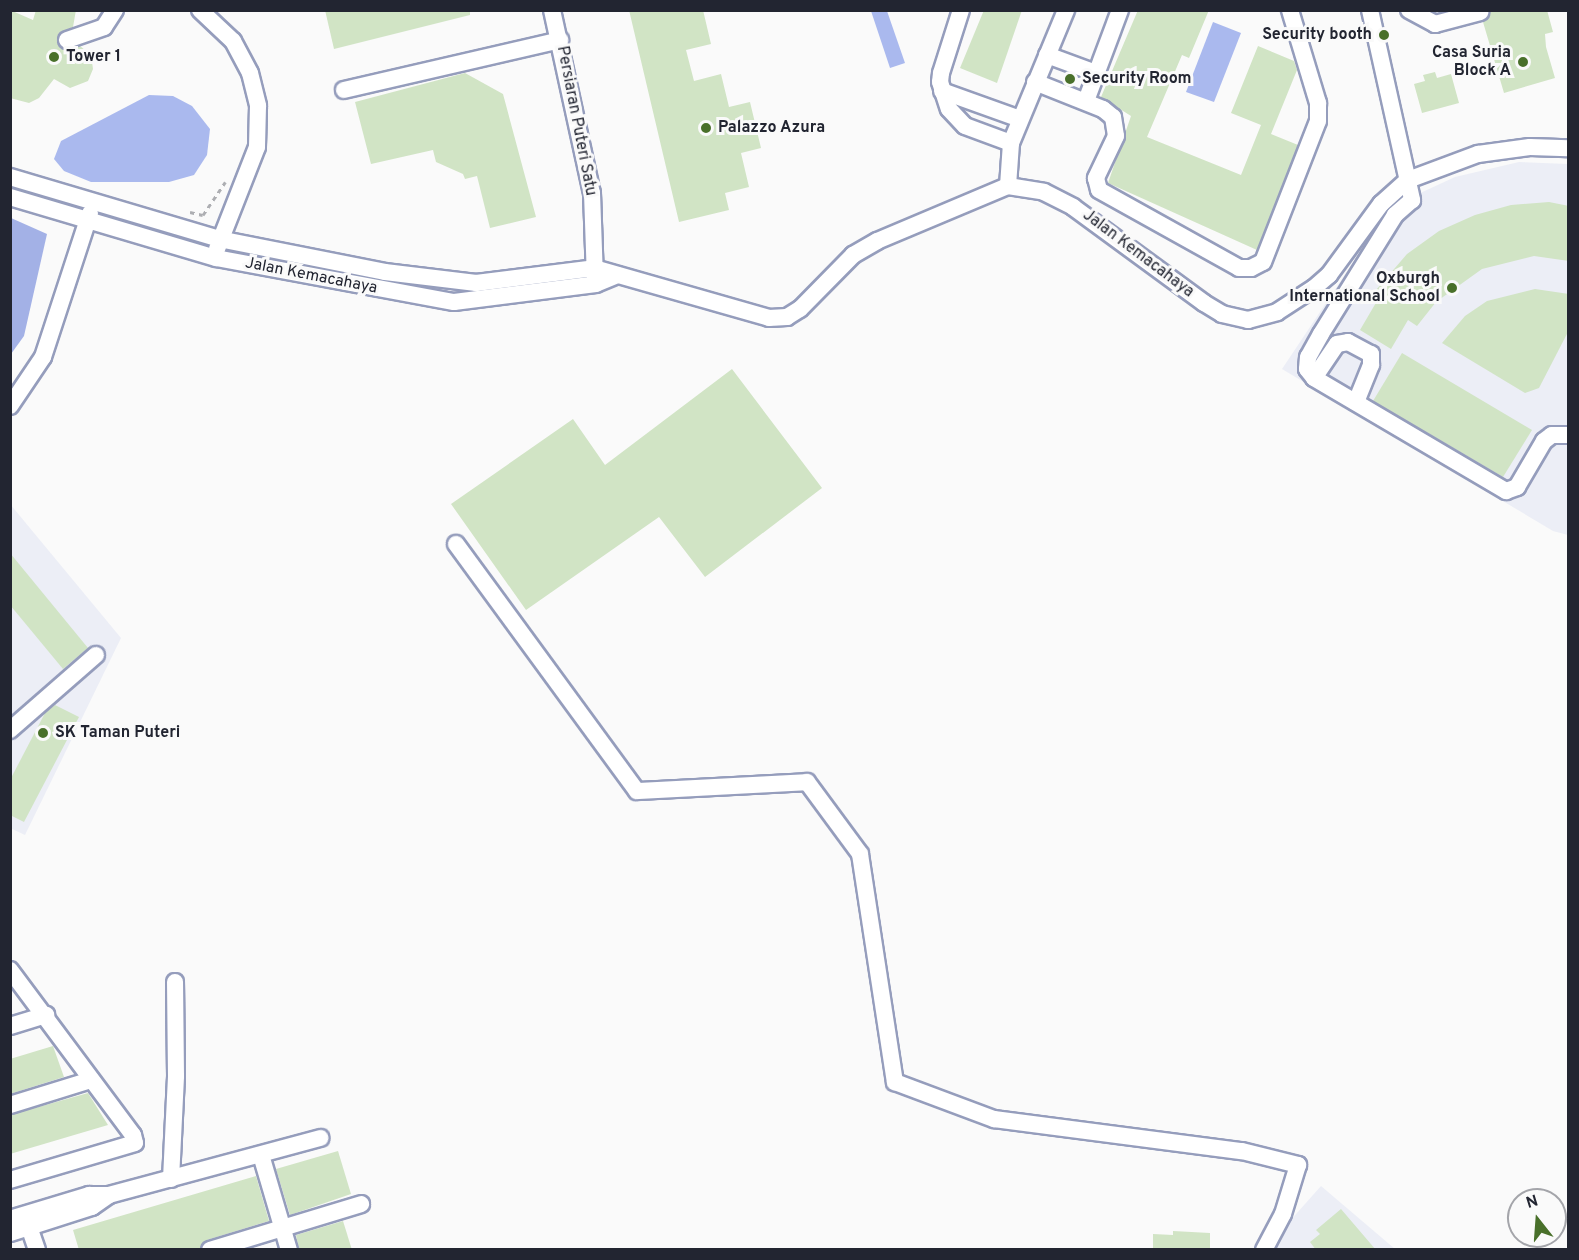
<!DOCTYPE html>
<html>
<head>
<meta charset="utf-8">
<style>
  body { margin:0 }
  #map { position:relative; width:1579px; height:1260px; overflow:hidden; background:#fafafa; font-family:Overpass,sans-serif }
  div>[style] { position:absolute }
  .built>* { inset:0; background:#eceef6 }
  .forest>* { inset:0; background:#a3b1e6 }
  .water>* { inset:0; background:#aab9ee }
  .building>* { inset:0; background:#d1e4c5 }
  .path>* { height:3px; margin-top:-1.5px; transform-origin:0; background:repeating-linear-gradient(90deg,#adaeb2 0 4.5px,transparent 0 9px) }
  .roads { filter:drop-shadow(2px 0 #959dbc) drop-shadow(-2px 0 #959dbc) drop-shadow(0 2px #959dbc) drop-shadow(0 -2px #959dbc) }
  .minor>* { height:16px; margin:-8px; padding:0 8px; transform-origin:8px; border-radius:8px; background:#fff }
  .dots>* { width:16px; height:16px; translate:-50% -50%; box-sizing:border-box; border:3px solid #fafafa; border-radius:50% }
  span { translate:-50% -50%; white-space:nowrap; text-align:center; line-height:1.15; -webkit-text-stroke:6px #fafafa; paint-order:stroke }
  .poi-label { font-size:16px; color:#222531; font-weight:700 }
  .right { translate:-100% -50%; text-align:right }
  .left { translate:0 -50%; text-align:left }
  .street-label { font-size:16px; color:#222531 }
  .frame { position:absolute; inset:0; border:12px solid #222531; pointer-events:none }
  .north { position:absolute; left:1507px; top:1188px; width:60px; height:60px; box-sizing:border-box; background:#fafafa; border:2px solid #a4a5aa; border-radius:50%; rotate:343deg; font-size:16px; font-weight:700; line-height:24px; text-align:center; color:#222531 }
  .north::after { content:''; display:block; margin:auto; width:21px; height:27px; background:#49702a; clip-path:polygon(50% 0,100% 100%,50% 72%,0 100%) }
</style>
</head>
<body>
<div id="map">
  <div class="built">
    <i style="clip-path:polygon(1519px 162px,1568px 164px,1568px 535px,1553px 531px,1282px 369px,1390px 207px,1455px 177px)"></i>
    <i style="clip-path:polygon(10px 504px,121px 638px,25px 835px,10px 828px)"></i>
    <i style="clip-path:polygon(1321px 1186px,1395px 1249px,1264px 1250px)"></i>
  </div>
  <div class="forest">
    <i style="clip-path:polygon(11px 218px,47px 234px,24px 336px,11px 354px)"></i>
  </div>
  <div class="water">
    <i style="clip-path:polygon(871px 11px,887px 11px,905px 63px,890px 68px)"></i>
    <i style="clip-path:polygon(1213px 22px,1241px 33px,1214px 102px,1186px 92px)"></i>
    <i style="clip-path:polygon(149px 95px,173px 96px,192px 106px,210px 129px,207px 155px,194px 175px,169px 182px,91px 182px,64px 171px,54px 159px,61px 141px)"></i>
  </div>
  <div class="building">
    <i style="clip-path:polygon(10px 10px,33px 20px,36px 10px,76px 10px,73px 27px,59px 33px,57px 43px,66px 50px,80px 46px,91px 55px,93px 69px,88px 81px,70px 88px,54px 79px,39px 98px,29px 103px,10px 98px)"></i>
    <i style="clip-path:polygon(325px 10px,470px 10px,470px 15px,334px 49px)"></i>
    <i style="clip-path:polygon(629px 10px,703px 10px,711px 44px,686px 50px,694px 81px,721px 74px,729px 107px,750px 102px,761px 148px,741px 153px,749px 187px,725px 193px,729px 210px,679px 222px)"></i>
    <i style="clip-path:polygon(984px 10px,1022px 10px,997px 83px,960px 68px)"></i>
    <i style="clip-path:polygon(1138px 10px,1209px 10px,1189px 58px,1182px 55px,1147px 137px,1241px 175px,1261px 125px,1231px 113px,1258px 46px,1294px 61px,1297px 70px,1271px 134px,1298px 145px,1257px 250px,1108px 183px,1131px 116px,1101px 97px)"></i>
    <i style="clip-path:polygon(1490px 10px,1547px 10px,1553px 32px,1545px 34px,1546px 47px,1555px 78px,1504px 93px,1483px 22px)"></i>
    <i style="clip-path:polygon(1435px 72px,1437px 78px,1451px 74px,1459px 103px,1422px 113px,1414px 84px,1425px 81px,1423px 75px)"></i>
    <i style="clip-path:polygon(465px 73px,503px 94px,536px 217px,490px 228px,477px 176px,465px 179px,463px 174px,436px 162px,433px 150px,371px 164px,355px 102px)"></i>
    <i style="clip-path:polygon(1549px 202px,1569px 206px,1569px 261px,1534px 256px,1482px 269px,1436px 302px,1417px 326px,1408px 320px,1391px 349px,1360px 330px,1377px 301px,1370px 297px,1407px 254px,1439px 231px,1475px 215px,1511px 205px)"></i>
    <i style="clip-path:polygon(1535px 289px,1569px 294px,1569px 330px,1539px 388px,1525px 393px,1442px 343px,1465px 316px,1487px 301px)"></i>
    <i style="clip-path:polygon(1402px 353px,1532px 430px,1503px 477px,1373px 401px)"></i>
    <i style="clip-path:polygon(732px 369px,822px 488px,705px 577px,659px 517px,526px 610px,451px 504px,573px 419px,605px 465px)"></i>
    <i style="clip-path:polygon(10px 553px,88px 648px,63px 669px,10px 605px)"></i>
    <i style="clip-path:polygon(55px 705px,79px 717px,24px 822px,10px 815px,10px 780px,45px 713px)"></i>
    <i style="clip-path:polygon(53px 1046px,64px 1077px,10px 1094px,10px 1059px)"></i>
    <i style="clip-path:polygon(88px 1093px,108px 1125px,10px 1154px,10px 1115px)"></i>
    <i style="clip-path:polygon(338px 1151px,351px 1194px,290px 1215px,276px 1169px)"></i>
    <i style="clip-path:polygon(256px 1176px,269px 1221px,207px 1240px,200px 1250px,79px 1250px,73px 1230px)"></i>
    <i style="clip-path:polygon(1341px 1209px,1376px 1250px,1316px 1250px,1310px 1242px,1320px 1234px,1316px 1230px)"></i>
    <i style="clip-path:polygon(343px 1221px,352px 1250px,299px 1250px,296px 1235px)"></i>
    <i style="clip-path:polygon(1173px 1231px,1210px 1233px,1210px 1250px,1153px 1250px,1153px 1234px,1173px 1235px)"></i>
  </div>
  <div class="path">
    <i style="left:190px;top:212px;width:13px;rotate:13deg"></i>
    <i style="left:203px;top:215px;width:40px;rotate:-56deg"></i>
  </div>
  <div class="roads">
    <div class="minor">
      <i style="left:200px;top:10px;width:45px;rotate:43.2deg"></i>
      <i style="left:233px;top:41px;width:36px;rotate:62deg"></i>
      <i style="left:250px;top:73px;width:34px;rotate:76deg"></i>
      <i style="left:258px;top:106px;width:41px;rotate:91.4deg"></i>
      <i style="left:257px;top:147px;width:110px;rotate:111.4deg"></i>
      <i style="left:552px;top:10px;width:187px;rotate:77.7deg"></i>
      <i style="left:592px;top:193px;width:84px;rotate:88deg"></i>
      <i style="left:961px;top:10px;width:66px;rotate:107.6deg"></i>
      <i style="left:941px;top:73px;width:9px;rotate:96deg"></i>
      <i style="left:940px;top:82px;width:28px;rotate:72deg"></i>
      <i style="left:949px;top:109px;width:23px;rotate:47deg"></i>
      <i style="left:965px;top:126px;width:49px;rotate:20.3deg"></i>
      <i style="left:1370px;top:10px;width:195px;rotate:77.5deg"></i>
      <i style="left:1412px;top:200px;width:23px;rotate:139deg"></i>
      <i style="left:1395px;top:215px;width:140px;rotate:121.9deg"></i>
      <i style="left:1321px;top:334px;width:26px;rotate:119deg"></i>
      <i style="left:1308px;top:357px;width:12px;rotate:95deg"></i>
      <i style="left:1307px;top:369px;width:11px;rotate:52deg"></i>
      <i style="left:1314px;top:378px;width:223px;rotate:30.5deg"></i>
      <i style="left:1506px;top:491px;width:12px;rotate:-20deg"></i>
      <i style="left:1517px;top:487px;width:53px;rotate:-59.6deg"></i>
      <i style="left:1544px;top:441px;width:10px;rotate:-37deg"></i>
      <i style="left:1552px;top:435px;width:16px"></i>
      <i style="left:1409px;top:10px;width:30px;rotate:28deg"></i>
      <i style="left:1435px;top:24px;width:47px;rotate:-14.9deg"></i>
      <i style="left:67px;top:40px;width:39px;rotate:-19deg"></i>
      <i style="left:104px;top:27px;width:20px;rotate:-57deg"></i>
      <i style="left:1047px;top:55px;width:52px;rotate:20.2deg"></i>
      <i style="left:1035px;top:82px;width:73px;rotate:21.7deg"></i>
      <i style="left:1103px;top:109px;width:13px;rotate:39deg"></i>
      <i style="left:1113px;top:117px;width:19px;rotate:81deg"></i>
      <i style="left:1116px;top:136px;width:47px;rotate:115.5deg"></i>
      <i style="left:1096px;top:178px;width:12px;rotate:76deg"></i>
      <i style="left:1099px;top:190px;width:160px;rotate:29.1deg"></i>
      <i style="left:1239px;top:268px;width:12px"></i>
      <i style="left:1251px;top:268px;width:13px;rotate:-27deg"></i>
      <i style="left:1263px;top:262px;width:151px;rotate:-68.7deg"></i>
      <i style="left:1318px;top:121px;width:18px;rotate:-90deg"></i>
      <i style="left:1318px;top:103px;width:97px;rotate:-106.8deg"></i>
      <i style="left:344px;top:90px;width:222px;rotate:-13deg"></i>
      <i style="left:942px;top:91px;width:83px;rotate:19.7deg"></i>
      <i style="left:1086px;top:101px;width:97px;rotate:-69.5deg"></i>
      <i style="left:10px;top:177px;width:218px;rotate:16.5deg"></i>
      <i style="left:219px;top:239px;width:169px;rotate:11.2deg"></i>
      <i style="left:385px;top:272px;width:92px;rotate:6.9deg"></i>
      <i style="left:476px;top:283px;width:119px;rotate:-7.2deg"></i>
      <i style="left:594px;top:268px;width:182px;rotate:15.9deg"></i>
      <i style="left:769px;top:318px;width:18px;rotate:-3deg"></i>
      <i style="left:787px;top:317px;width:15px;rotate:-32deg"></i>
      <i style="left:800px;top:309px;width:76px;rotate:-45.5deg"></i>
      <i style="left:853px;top:255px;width:28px;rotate:-30deg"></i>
      <i style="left:877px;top:241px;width:142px;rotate:-22.8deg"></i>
      <i style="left:1008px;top:186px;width:36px;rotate:9deg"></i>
      <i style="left:1044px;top:192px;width:33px;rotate:27deg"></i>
      <i style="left:1073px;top:207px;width:162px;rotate:36.2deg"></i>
      <i style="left:1204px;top:303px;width:21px;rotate:31deg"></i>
      <i style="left:1222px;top:314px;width:27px;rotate:13deg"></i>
      <i style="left:1248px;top:320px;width:30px;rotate:-15deg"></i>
      <i style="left:1277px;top:312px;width:44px;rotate:-33deg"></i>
      <i style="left:1314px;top:288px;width:20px;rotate:-41deg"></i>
      <i style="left:1329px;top:275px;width:88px;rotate:-53.8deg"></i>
      <i style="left:1381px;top:204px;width:36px;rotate:-42deg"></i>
      <i style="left:1408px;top:180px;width:75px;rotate:-20.4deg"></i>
      <i style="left:1478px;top:154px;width:52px;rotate:-7.7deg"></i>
      <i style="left:1530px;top:147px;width:38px;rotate:2deg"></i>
      <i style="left:1008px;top:186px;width:43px;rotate:-86deg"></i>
      <i style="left:1011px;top:143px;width:144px;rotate:-67.5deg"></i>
      <i style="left:10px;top:197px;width:215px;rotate:16.5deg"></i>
      <i style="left:216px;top:258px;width:242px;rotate:10.5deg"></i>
      <i style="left:454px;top:302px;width:143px;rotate:-7.2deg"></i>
      <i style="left:596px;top:284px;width:23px;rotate:-23deg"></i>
      <i style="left:1314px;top:378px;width:41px;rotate:-55.9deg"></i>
      <i style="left:1337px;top:344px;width:11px;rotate:-10deg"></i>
      <i style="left:1348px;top:342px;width:26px;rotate:28deg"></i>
      <i style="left:1371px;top:354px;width:11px;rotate:90deg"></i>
      <i style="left:1371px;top:365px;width:40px;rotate:112deg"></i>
      <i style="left:10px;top:406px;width:59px;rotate:-56deg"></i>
      <i style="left:43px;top:357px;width:151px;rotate:-71.9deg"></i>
      <i style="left:456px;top:544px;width:306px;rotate:53.8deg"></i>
      <i style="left:637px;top:791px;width:170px;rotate:-3deg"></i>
      <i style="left:807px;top:782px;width:89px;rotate:53.6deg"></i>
      <i style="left:860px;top:854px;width:231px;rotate:81.3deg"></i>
      <i style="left:895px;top:1082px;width:106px;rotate:20.5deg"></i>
      <i style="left:994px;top:1119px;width:250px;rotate:7.4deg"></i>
      <i style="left:1242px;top:1151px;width:58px;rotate:14deg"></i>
      <i style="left:1298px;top:1165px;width:51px;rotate:107deg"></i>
      <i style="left:1283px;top:1214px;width:41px;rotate:117.8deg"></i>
      <i style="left:10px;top:730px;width:114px;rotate:-41.1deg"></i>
      <i style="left:10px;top:970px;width:206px;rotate:53.3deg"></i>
      <i style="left:133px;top:1135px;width:8px;rotate:76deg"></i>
      <i style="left:135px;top:1143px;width:130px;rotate:163.5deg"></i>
      <i style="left:10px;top:1026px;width:38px;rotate:-17deg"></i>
      <i style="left:10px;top:1105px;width:85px;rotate:-17.2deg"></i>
      <i style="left:261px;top:1155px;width:99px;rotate:73.6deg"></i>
      <i style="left:171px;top:1179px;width:103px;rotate:-87.2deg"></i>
      <i style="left:176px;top:1076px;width:94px;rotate:-90.6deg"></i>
      <i style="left:26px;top:1218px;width:34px;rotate:71deg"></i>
      <i style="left:10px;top:1219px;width:83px;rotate:-16.9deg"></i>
      <i style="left:89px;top:1195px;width:20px"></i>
      <i style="left:109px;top:1195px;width:219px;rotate:-15.1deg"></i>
      <i style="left:10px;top:1233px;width:86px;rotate:-17.6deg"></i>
      <i style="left:92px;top:1207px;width:21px;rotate:-35deg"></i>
      <i style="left:210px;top:1250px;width:158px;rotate:-16.9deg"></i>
    </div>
  </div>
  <div class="dots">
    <i style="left:1384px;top:35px;background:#49702a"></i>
    <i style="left:54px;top:57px;background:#49702a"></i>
    <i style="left:1523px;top:62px;background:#49702a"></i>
    <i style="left:1070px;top:79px;background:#49702a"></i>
    <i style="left:706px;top:128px;background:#49702a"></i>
    <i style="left:1452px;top:288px;background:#49702a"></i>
    <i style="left:43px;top:733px;background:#49702a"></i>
  </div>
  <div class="poi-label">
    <span class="right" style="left:1372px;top:35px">Security booth</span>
    <span class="right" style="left:1511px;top:62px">Casa Suria<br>Block A</span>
    <span class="left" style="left:66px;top:57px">Tower 1</span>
    <span class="left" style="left:1082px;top:79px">Security Room</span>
    <span class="left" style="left:718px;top:128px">Palazzo Azura</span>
    <span class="right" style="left:1440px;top:288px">Oxburgh<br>International School</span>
    <span class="left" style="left:55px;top:733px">SK Taman Puteri</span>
  </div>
  <div class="street-label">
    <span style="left:576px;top:121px;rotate:79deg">Persiaran Puteri Satu</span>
    <span style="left:1138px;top:254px;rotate:37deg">Jalan Kemacahaya</span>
    <span style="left:311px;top:276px;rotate:11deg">Jalan Kemacahaya</span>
  </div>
  <div class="frame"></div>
  <div class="north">N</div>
</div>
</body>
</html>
